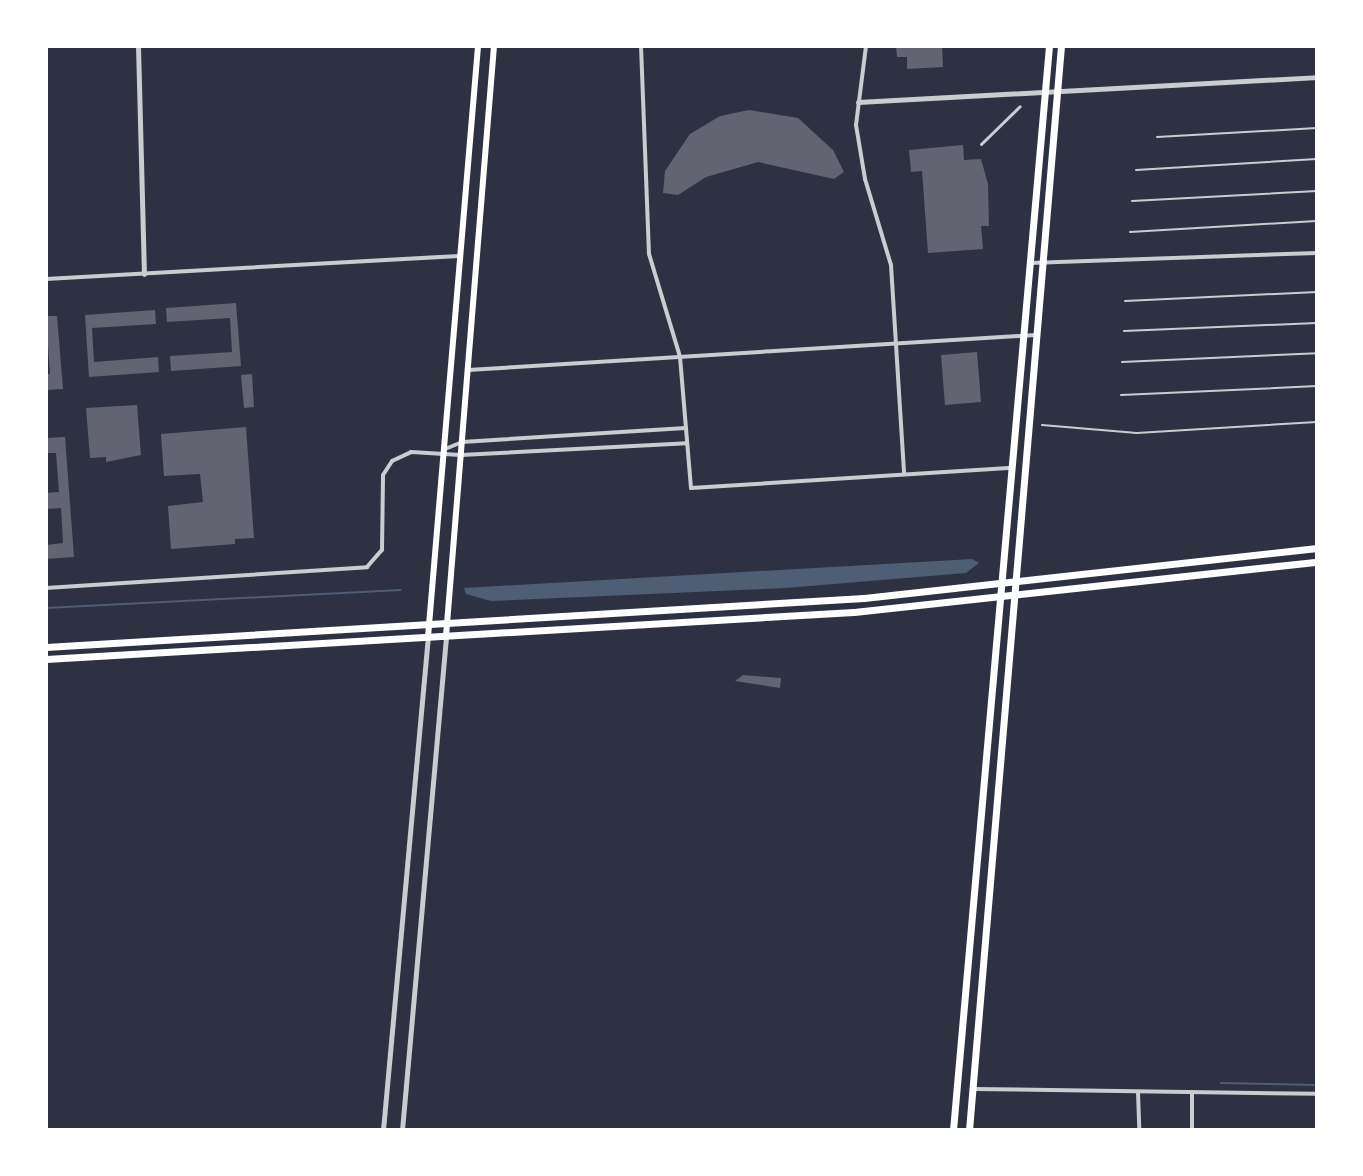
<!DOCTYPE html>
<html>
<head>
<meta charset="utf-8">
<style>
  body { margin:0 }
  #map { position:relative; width:1363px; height:1176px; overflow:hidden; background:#2d3142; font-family:"Titillium Web",sans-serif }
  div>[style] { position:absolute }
  .water>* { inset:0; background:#4f5d75 }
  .stream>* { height:2px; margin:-1px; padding:0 1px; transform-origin:1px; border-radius:1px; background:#4f5d75 }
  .building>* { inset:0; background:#626471 }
  .service>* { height:2px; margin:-1px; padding:0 1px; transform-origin:1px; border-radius:1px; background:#caccd0 }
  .pedestrian>* { height:3px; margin:-1.5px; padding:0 1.5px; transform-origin:1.5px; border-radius:1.5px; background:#caccd0 }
  .minor>* { height:4px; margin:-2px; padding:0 2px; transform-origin:2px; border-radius:2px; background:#caccd0 }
  .tertiary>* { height:5px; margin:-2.5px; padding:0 2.5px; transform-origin:2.5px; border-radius:2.5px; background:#caccd0 }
  .secondary>* { height:6px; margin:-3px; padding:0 3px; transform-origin:3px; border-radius:3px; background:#fff }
  .primary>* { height:7px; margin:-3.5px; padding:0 3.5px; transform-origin:3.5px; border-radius:3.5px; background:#fff }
  .trunk>* { height:7px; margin:-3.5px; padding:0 3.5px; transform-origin:3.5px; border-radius:3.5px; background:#fff }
  span { translate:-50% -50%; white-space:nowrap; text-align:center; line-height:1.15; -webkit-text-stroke:6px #fff; paint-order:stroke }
  .frame { position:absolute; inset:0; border:48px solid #fff; pointer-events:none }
</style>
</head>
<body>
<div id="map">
  <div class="water">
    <i style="clip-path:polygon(972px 559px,979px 563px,966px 573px,786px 588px,491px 601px,466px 594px,464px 588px)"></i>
  </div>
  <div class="stream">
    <i style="left:46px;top:608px;width:355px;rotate:-2.9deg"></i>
    <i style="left:1221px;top:1083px;width:96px;rotate:1.2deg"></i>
  </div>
  <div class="building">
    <i style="clip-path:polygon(896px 46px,942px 46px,943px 67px,907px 69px,907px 57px,897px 57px)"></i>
    <i style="clip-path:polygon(749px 110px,798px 118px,833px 150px,844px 172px,834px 179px,758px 162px,706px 177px,678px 195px,663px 193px,665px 171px,690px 134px,720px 116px)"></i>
    <i style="clip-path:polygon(963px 145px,964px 160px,981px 159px,988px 184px,989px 226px,981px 226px,983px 249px,928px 253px,922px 171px,911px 172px,909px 150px)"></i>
    <i style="clip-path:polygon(236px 303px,241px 366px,171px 371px,170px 356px,232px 352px,230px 318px,167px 322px,166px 308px)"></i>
    <i style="clip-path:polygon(155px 310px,156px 324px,92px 328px,94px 362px,158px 357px,159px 372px,89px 377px,85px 315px)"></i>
    <i style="clip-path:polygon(46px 316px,57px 316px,63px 389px,46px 390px,46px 374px,50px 374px)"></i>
    <i style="clip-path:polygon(977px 352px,981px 402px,945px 405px,941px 355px)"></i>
    <i style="clip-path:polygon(252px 374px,254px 407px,244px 408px,241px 375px)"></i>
    <i style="clip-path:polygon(137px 405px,141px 455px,106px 462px,106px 457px,90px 458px,86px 408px)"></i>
    <i style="clip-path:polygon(246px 427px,254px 538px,235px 539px,235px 544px,171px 549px,168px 506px,203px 502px,200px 474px,164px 476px,161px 434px)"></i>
    <i style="clip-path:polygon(65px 437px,74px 557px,46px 559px,46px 545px,63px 543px,61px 508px,46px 509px,46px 493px,59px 492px,56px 453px,46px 453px,46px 438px)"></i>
    <i style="clip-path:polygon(743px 675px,781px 678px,780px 688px,735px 681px)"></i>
  </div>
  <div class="service">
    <i style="left:1157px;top:137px;width:160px;rotate:-3.2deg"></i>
    <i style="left:1136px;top:170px;width:181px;rotate:-3.5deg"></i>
    <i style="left:1132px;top:201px;width:185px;rotate:-3.1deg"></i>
    <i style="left:1130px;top:232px;width:187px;rotate:-3.4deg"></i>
    <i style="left:1125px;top:301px;width:192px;rotate:-2.7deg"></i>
    <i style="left:1124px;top:331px;width:193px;rotate:-2.4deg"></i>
    <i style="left:1122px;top:362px;width:195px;rotate:-2.6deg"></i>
    <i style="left:1121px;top:395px;width:196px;rotate:-2.6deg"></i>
    <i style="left:1042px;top:425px;width:95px;rotate:4.8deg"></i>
    <i style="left:1137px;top:433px;width:180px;rotate:-3.5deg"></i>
  </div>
  <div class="pedestrian">
    <i style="left:981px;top:144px;width:54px;rotate:-44.3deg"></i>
  </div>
  <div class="minor">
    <i style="left:641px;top:46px;width:208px;rotate:87.8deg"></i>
    <i style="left:649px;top:254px;width:108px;rotate:73.2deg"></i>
    <i style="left:680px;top:357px;width:131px;rotate:85.2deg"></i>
    <i style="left:691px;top:488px;width:322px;rotate:-3.6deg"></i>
    <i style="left:866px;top:46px;width:80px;rotate:97.2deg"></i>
    <i style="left:856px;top:125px;width:55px;rotate:80.5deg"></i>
    <i style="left:865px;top:179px;width:90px;rotate:73.2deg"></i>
    <i style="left:891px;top:265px;width:209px;rotate:86.4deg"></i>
    <i style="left:1030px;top:263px;width:287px;rotate:-2deg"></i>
    <i style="left:46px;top:279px;width:414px;rotate:-3.2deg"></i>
    <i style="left:468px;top:370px;width:569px;rotate:-3.53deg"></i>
    <i style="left:445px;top:449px;width:18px;rotate:-22deg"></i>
    <i style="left:462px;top:442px;width:224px;rotate:-3.6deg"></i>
    <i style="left:46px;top:588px;width:322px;rotate:-3.7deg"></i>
    <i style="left:367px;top:567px;width:23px;rotate:-49deg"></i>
    <i style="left:382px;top:550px;width:75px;rotate:-89.2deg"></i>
    <i style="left:383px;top:475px;width:17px;rotate:-57deg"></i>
    <i style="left:392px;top:461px;width:21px;rotate:-25deg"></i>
    <i style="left:411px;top:452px;width:50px;rotate:3.4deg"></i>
    <i style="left:461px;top:455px;width:226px;rotate:-3deg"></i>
    <i style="left:974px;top:1089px;width:343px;rotate:0.8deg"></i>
    <i style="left:1138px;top:1092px;width:38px;rotate:88deg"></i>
    <i style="left:1192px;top:1130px;width:37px;rotate:-90deg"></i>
  </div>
  <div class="tertiary">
    <i style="left:138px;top:46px;width:228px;rotate:88.5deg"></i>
    <i style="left:858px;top:102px;width:460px;rotate:-3.1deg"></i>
    <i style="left:383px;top:1130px;width:495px;rotate:-84.8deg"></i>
    <i style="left:402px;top:1130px;width:496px;rotate:-84.9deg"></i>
  </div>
  <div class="secondary">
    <i style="left:446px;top:636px;width:592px;rotate:-85.35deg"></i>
    <i style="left:428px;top:637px;width:593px;rotate:-85.16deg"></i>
  </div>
  <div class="primary">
    <i style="left:46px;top:647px;width:819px;rotate:-3.43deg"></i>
    <i style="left:864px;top:598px;width:456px;rotate:-6.3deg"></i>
    <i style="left:46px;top:659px;width:809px;rotate:-3.33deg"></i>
    <i style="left:854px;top:612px;width:466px;rotate:-6.2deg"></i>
  </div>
  <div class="trunk">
    <i style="left:953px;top:1130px;width:1088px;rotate:-84.94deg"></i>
    <i style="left:969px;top:1130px;width:1088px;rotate:-85.15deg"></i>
  </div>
  <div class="frame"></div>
</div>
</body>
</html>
